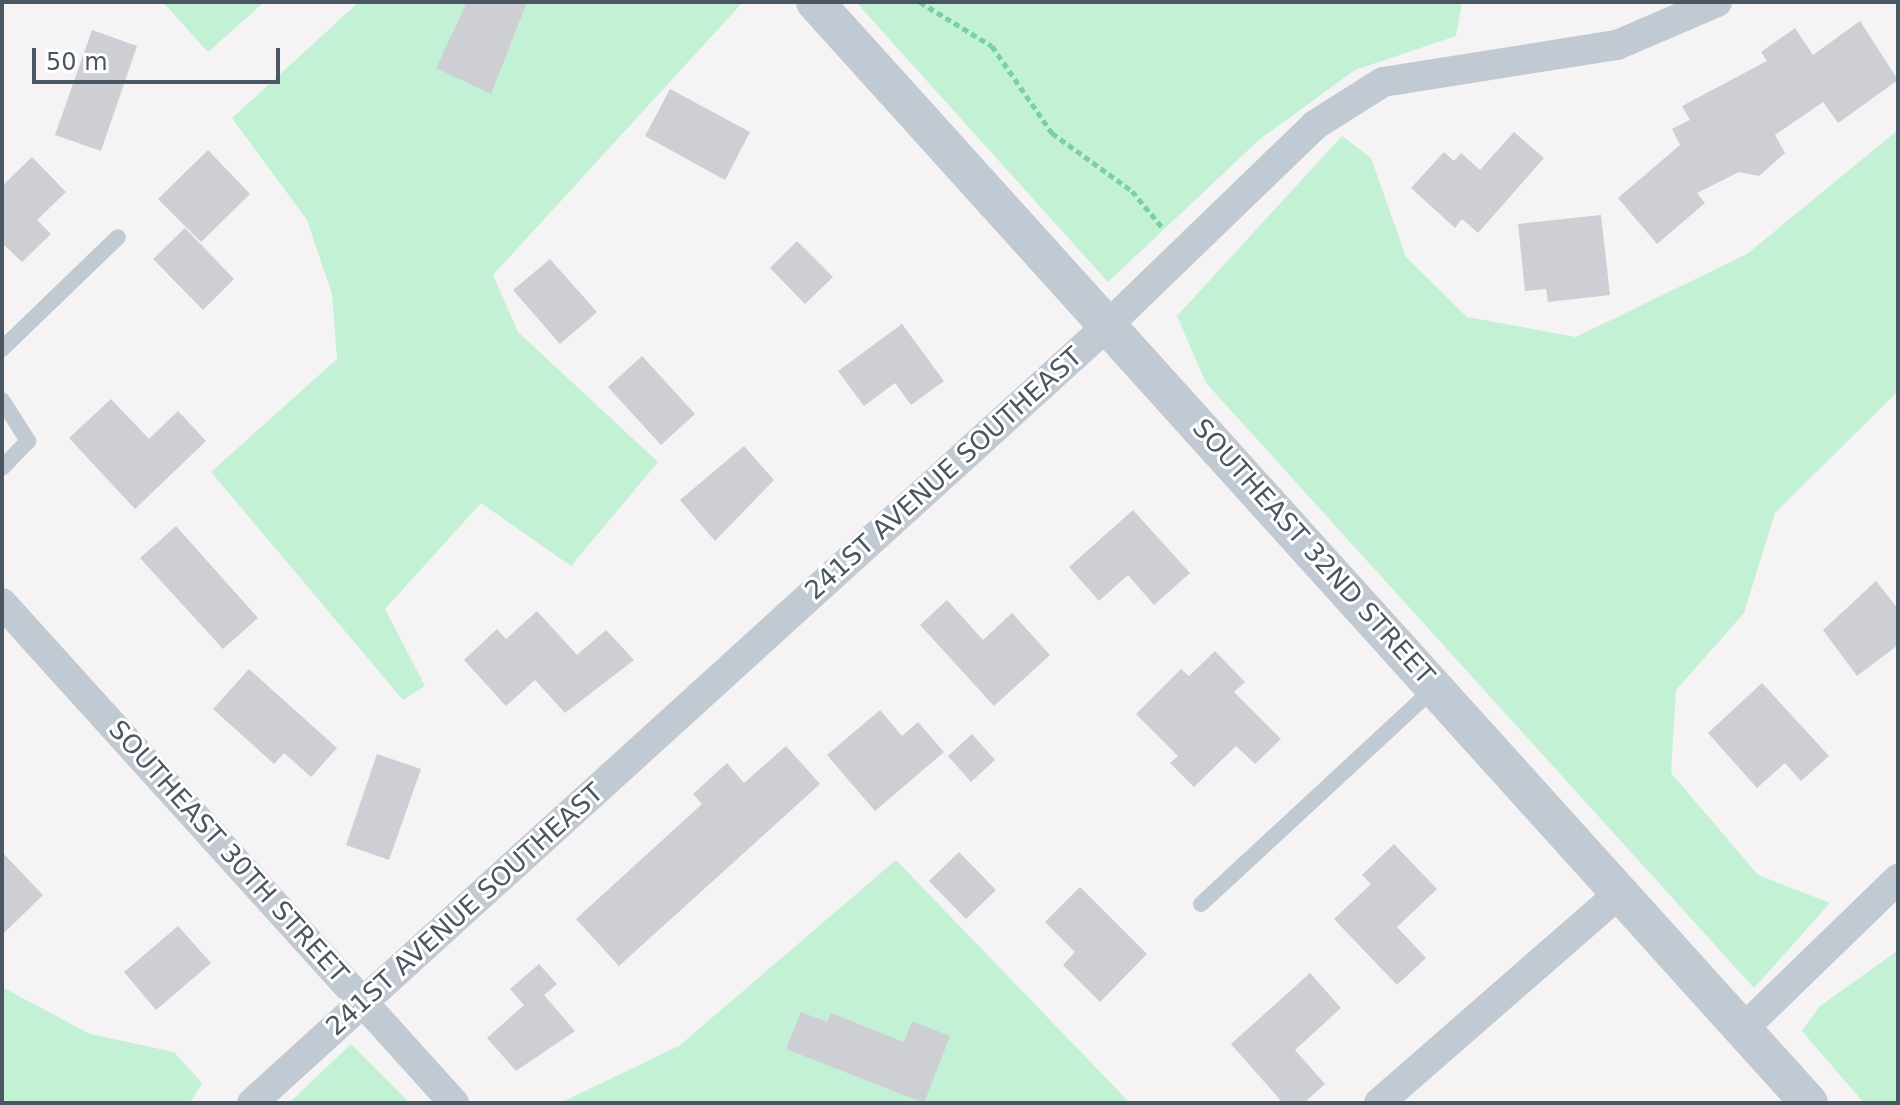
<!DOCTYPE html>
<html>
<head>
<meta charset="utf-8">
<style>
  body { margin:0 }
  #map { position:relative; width:1900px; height:1105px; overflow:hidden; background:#f5f3f3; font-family:"DejaVu Sans",sans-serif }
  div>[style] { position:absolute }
  .green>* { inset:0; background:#c3f1d5 }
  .building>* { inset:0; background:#cdcfd5 }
  .path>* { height:5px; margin-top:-2.5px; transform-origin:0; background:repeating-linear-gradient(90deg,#7ad0a6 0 6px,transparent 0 10px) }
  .service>* { height:16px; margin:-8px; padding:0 8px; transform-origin:8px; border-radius:8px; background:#c1cad2 }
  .minor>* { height:30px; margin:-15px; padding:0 15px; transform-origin:15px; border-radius:15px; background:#c1cad2 }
  .tertiary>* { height:38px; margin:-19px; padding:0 19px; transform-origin:19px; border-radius:19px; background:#c1cad2 }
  span { translate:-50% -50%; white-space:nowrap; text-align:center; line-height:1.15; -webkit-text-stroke:6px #fff; paint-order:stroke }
  .street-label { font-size:26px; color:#4a5661 }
  .frame { position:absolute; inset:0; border:4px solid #4a5661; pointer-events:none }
  .scale { position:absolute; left:32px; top:48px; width:248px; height:36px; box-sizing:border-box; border:4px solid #4a5661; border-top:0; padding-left:10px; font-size:24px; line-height:28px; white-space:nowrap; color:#4a5661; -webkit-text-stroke:6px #fff; paint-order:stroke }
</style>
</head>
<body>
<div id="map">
  <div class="green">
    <i style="clip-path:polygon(163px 2px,264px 2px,208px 52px)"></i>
    <i style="clip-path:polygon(359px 2px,743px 2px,493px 275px,518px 332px,658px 462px,571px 566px,481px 503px,385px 609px,425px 686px,403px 700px,211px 472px,337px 359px,332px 294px,307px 220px,232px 118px)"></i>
    <i style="clip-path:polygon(856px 2px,1462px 2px,1456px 36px,1355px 70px,1260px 139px,1108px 282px)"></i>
    <i style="clip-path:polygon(1898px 130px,1898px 391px,1775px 513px,1744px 613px,1676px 690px,1671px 773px,1758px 875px,1830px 903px,1754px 988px,1206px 383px,1177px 316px,1342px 136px,1371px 158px,1406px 257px,1467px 317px,1576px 337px,1747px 254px)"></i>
    <i style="clip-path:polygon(896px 860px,1130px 1103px,560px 1103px,679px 1046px)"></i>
    <i style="clip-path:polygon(1897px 951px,1898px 1103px,1864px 1103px,1802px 1031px,1820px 1006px)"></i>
    <i style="clip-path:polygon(2px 987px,90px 1034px,174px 1052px,202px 1083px,190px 1103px,2px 1103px)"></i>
    <i style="clip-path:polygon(351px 1044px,410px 1103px,289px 1103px)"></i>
  </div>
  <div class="building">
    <i style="clip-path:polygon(467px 2px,527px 2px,491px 94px,436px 68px)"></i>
    <i style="clip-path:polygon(1860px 21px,1898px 80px,1838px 123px,1823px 102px,1775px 135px,1785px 153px,1759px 176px,1739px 172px,1697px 193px,1705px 203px,1657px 244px,1618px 198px,1680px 145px,1672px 129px,1690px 120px,1682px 106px,1767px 61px,1761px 52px,1795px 28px,1813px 55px)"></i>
    <i style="clip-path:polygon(92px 30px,137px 46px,101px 151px,55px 135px)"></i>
    <i style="clip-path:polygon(670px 89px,750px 132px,725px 180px,645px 136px)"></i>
    <i style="clip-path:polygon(1514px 132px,1544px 158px,1478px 233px,1462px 219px,1455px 228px,1411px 188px,1444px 152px,1454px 161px,1461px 153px,1480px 170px)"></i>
    <i style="clip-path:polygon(208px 150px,250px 194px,201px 242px,158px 199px)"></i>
    <i style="clip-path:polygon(32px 157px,66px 192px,37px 220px,51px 234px,22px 262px,2px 243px,2px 186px)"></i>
    <i style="clip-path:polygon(1601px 215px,1610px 295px,1548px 302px,1546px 289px,1525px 291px,1518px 224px)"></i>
    <i style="clip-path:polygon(185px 228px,234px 279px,203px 310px,153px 259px)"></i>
    <i style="clip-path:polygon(797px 241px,833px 277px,805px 304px,770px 268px)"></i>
    <i style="clip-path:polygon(550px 259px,597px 312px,560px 344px,513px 290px)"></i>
    <i style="clip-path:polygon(902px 324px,944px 381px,911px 405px,895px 383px,864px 406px,838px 371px)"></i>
    <i style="clip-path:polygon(642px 356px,695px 414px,661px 445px,608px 387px)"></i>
    <i style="clip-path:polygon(111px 399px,149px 439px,178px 411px,206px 441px,135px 509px,69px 438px)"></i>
    <i style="clip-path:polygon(744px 446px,774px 480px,715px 541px,680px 500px)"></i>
    <i style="clip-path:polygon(1133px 510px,1190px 573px,1154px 605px,1128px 575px,1099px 601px,1069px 567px)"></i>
    <i style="clip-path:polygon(176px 526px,258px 618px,223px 649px,140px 558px)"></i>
    <i style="clip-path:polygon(1876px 581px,1898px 609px,1898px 645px,1857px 676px,1823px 630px)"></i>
    <i style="clip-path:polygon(947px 600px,983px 640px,1012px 613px,1050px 655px,994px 706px,920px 625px)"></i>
    <i style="clip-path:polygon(537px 611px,577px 655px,606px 630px,634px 660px,565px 713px,535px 680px,506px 706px,464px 660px,497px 629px,506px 639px)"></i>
    <i style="clip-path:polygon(1215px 651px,1245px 682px,1234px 692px,1281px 739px,1255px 764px,1236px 746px,1194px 787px,1170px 763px,1178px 756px,1136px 714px,1181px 669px,1189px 676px)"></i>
    <i style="clip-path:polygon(249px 669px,337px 748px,311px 777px,284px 753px,274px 764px,213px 709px)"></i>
    <i style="clip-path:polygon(1762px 683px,1829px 756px,1801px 781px,1785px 763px,1757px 788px,1708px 733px)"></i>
    <i style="clip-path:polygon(880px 710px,902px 736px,918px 722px,944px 752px,875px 811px,827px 755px)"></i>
    <i style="clip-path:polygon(972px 734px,995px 760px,971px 782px,948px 756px)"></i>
    <i style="clip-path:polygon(786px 746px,820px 784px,619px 966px,576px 919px,702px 804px,693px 794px,727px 763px,744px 783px)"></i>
    <i style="clip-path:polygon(377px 754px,421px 769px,389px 860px,346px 845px)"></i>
    <i style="clip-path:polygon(1394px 844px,1437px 889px,1397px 927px,1426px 958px,1397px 985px,1334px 919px,1371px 884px,1362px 875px)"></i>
    <i style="clip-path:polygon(2px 852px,43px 895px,2px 935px)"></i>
    <i style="clip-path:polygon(959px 852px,996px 890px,966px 919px,929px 881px)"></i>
    <i style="clip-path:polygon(1080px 887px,1147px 954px,1100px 1002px,1063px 965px,1075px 952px,1045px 922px)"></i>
    <i style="clip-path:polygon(178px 926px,211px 963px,156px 1010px,124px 972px)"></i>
    <i style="clip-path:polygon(539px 964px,557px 984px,544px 995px,575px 1031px,516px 1071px,487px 1038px,524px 1005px,510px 989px)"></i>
    <i style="clip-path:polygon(1310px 973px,1341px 1008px,1295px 1050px,1325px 1084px,1304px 1103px,1283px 1103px,1231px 1044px)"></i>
    <i style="clip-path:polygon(801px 1012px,827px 1022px,831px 1013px,904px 1042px,912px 1021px,950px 1036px,924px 1103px,786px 1049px)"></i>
  </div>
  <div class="path">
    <i style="left:920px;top:2px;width:84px;rotate:31.4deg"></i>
    <i style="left:992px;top:46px;width:106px;rotate:55.4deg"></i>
    <i style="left:1052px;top:133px;width:99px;rotate:35.9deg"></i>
    <i style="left:1132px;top:191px;width:47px;rotate:50.2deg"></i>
  </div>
  <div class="service">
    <i style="left:2px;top:349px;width:161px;rotate:-44deg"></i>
    <i style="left:2px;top:400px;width:49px;rotate:57.6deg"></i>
    <i style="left:28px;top:441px;width:37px;rotate:134deg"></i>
    <i style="left:1201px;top:904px;width:318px;rotate:-42.8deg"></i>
  </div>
  <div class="minor">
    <i style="left:2px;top:603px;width:674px;rotate:47.89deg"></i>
    <i style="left:1743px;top:1029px;width:216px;rotate:-44.1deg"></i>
    <i style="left:252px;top:1103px;width:1155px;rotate:-42.26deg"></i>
    <i style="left:1107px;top:326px;width:289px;rotate:-44deg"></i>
    <i style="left:1315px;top:125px;width:80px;rotate:-32.3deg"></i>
    <i style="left:1383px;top:82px;width:237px;rotate:-9deg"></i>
    <i style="left:1617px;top:45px;width:109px;rotate:-23.3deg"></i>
    <i style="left:1379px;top:1103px;width:320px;rotate:-41.1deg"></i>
  </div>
  <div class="tertiary">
    <i style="left:815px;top:2px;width:1483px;rotate:47.92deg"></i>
  </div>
  <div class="street-label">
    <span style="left:944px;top:474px;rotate:-42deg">241ST AVENUE SOUTHEAST</span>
    <span style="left:1313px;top:552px;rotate:48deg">SOUTHEAST 32ND STREET</span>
    <span style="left:228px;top:852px;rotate:48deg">SOUTHEAST 30TH STREET</span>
    <span style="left:465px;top:910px;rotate:-42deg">241ST AVENUE SOUTHEAST</span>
  </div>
  <div class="frame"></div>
  <div class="scale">50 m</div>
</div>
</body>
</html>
